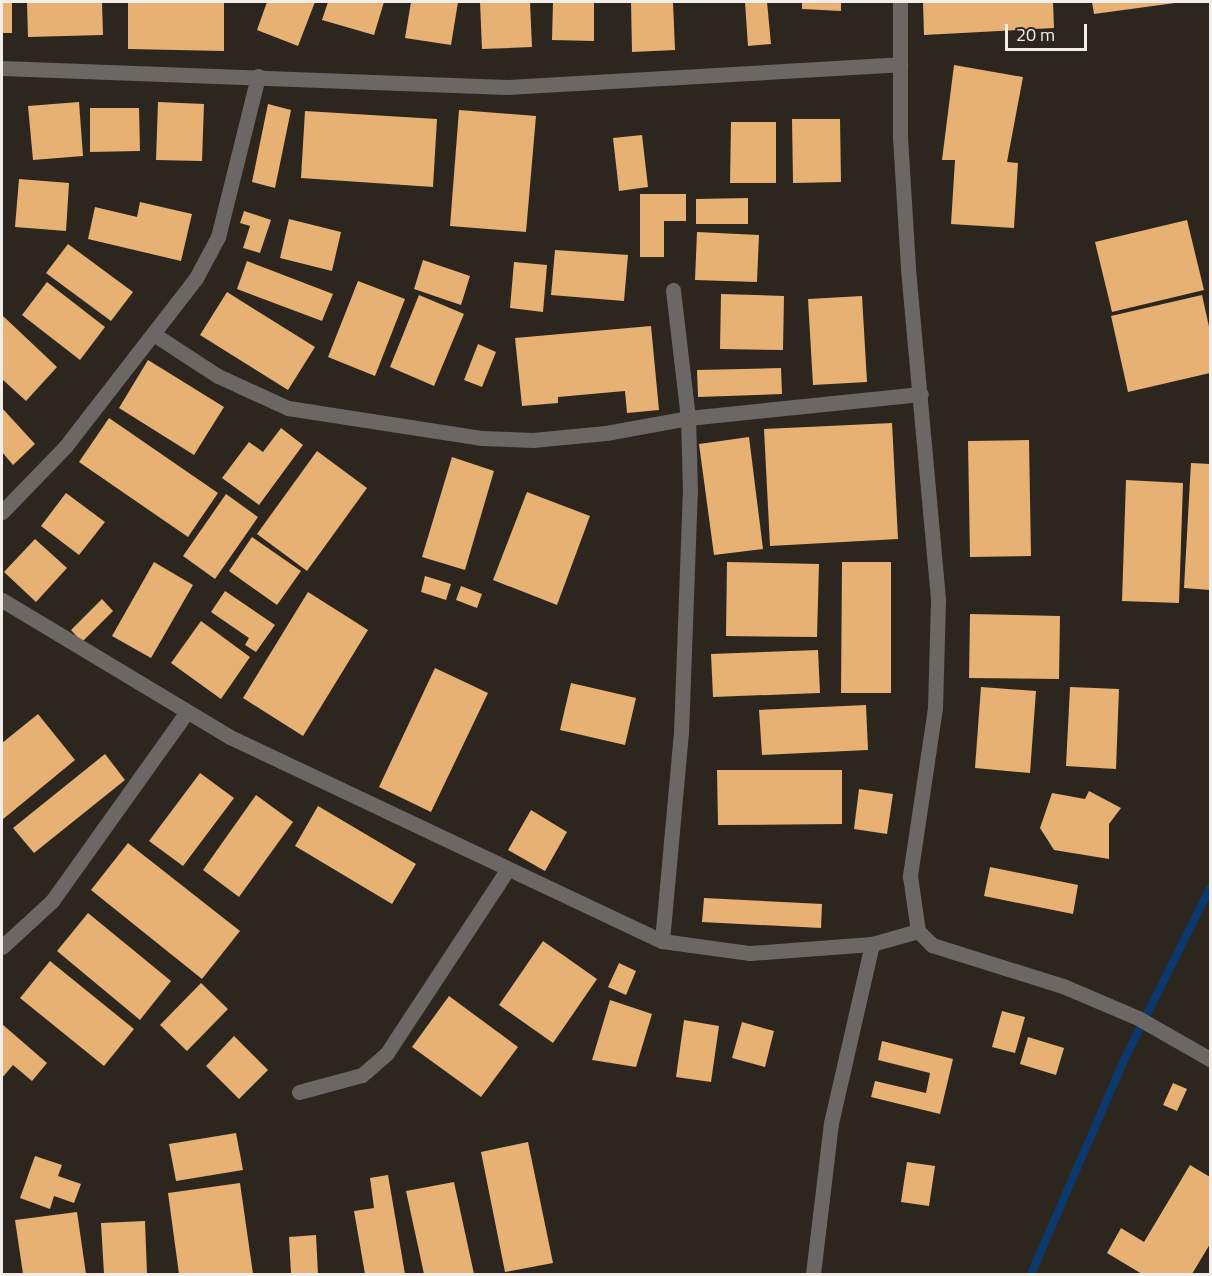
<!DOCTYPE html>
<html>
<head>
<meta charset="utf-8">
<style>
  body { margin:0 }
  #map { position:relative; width:1212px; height:1276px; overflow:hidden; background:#2d261f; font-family:"Titillium Web",sans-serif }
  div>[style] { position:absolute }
  .stream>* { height:8px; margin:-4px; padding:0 4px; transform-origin:4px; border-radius:4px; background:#0b396d }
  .building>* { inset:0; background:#e6b172 }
  .minor>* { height:15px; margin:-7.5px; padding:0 7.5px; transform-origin:7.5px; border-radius:7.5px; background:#6b6764 }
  span { translate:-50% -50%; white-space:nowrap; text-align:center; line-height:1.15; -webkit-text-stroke:6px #2d261f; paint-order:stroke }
  .frame { position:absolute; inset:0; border:3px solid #f1ede8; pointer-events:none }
  .scale { position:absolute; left:1005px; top:24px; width:82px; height:27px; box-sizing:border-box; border:3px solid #f1ede8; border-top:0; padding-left:8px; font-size:18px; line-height:21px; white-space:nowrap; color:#f1ede8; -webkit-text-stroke:4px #2d261f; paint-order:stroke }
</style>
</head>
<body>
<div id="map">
  <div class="stream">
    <i style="left:1031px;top:1274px;width:236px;rotate:-66.5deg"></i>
    <i style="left:1125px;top:1058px;width:190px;rotate:-63.4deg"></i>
  </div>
  <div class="building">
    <i style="clip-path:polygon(2px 2px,12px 2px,12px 33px,2px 33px)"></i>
    <i style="clip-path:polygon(27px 2px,102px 2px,103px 35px,28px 37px)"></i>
    <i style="clip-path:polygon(128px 2px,224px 2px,224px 51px,128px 49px)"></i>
    <i style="clip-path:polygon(267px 2px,315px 2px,298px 46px,257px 30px)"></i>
    <i style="clip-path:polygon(328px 2px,384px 2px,374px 35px,322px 20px)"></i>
    <i style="clip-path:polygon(411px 2px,458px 2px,451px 45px,405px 38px)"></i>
    <i style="clip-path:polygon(480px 2px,530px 2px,532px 47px,482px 49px)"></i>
    <i style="clip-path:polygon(553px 2px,594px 2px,594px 41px,552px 40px)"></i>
    <i style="clip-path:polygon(631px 2px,673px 2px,675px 50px,632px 52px)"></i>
    <i style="clip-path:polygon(745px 2px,767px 2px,771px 44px,748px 46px)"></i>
    <i style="clip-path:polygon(802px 2px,841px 2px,841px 11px,802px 9px)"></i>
    <i style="clip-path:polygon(923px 2px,1053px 2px,1054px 28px,924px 35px)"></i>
    <i style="clip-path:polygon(1092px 2px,1175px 2px,1175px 3px,1094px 14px)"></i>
    <i style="clip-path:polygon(954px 65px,1023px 77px,1007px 162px,1018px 163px,1014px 228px,951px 224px,955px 160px,942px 160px)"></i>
    <i style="clip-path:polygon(79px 102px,83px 156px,33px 160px,28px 106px)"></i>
    <i style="clip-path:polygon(158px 102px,204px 104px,202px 161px,156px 160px)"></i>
    <i style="clip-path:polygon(268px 104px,291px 110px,275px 188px,252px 182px)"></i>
    <i style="clip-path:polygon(90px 108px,139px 108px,140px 151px,90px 152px)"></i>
    <i style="clip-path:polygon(459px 110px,536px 116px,526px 232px,450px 226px)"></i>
    <i style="clip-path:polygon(305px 111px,437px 119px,433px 187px,301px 178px)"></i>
    <i style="clip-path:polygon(792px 119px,840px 119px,841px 182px,793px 183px)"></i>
    <i style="clip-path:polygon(731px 122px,776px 122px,776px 183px,730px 183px)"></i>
    <i style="clip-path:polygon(642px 135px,648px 187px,619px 191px,613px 138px)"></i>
    <i style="clip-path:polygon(19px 179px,69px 183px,66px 231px,15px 227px)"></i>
    <i style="clip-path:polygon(640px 194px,686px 194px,686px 221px,664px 221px,664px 257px,640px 257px)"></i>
    <i style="clip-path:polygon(748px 198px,748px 224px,696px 224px,696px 199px)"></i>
    <i style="clip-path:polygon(140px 202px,192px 214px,181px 261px,88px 239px,95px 207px,137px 217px)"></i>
    <i style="clip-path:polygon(244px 211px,271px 220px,260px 253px,243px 248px,250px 226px,240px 223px)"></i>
    <i style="clip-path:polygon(289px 219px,341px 232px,332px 271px,280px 258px)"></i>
    <i style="clip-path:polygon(1187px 220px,1204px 290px,1112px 312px,1095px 242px)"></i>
    <i style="clip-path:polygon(697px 232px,759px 235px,757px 282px,695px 280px)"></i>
    <i style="clip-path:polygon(68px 244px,133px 292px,111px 321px,46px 273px)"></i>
    <i style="clip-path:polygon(555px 250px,628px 255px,624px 301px,551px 295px)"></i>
    <i style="clip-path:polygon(423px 260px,470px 276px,461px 305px,414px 289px)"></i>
    <i style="clip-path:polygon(247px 261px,333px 294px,322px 321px,237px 289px)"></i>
    <i style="clip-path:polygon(514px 262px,547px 265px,543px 312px,510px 308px)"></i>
    <i style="clip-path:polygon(358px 281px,405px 299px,375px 376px,328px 357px)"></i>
    <i style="clip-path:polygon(47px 282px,105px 327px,80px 360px,22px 315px)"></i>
    <i style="clip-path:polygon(227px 292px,315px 347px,288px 390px,200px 335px)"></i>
    <i style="clip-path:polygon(721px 294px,784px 296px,783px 350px,720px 349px)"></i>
    <i style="clip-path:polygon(419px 295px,464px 314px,434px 386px,390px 367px)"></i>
    <i style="clip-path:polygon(1202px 295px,1210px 331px,1210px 373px,1128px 392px,1111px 316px)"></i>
    <i style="clip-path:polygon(862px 296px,867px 382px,813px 385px,808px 299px)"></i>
    <i style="clip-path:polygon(2px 315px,57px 367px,26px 401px,2px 379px)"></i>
    <i style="clip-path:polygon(651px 326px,659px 410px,627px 413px,625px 391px,558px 397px,558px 403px,522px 406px,515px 338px)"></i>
    <i style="clip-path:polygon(478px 344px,496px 352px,482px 387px,464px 380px)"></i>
    <i style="clip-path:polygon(148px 360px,224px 407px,194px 455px,119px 408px)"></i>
    <i style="clip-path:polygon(781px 368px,782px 394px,698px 397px,697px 370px)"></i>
    <i style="clip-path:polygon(2px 408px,35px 444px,13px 465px,2px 452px)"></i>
    <i style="clip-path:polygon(109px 418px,218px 493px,188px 537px,79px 462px)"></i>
    <i style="clip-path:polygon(892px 423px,898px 539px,770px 546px,764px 429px)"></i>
    <i style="clip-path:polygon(281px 428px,303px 445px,259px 505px,222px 478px,249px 442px,263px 452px)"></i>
    <i style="clip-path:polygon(749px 437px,763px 549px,714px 555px,699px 444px)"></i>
    <i style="clip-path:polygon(1029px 440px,1031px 556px,970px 557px,968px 441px)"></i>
    <i style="clip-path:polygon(317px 451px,367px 488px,307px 571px,257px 534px)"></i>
    <i style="clip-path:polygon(452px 457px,494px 471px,465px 570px,422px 557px)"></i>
    <i style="clip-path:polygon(1191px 463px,1210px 464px,1210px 590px,1184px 588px)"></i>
    <i style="clip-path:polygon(1126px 480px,1183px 483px,1179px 603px,1122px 601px)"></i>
    <i style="clip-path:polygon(527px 492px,590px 516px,557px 605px,493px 580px)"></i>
    <i style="clip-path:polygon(66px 493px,105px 522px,79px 555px,41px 526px)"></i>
    <i style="clip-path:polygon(226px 494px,258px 517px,215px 579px,183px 556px)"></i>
    <i style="clip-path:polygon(252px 537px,301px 571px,277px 605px,229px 571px)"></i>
    <i style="clip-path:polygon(35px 539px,67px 568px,36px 602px,4px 572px)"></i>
    <i style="clip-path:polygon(154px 562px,193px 585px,151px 658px,112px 636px)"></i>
    <i style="clip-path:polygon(727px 562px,819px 564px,817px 637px,726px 636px)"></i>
    <i style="clip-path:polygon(842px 562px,891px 562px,891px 693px,841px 693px)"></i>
    <i style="clip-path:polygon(425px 576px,451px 584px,446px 600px,421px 592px)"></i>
    <i style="clip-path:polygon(461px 586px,482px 594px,477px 608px,456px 600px)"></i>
    <i style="clip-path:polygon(225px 591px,275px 625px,256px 652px,245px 645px,249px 638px,211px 612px)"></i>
    <i style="clip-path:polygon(308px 592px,368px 630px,303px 736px,243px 698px)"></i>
    <i style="clip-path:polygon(102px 599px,113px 611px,82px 642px,71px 630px)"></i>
    <i style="clip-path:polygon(970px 614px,1060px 616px,1059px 679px,969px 678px)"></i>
    <i style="clip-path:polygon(201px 621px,250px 657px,221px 699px,171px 663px)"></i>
    <i style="clip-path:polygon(818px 650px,820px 693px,713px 697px,711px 654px)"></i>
    <i style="clip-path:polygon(435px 668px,488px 693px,431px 812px,379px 787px)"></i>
    <i style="clip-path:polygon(571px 683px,636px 698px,625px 745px,560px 730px)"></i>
    <i style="clip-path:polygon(981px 687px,1036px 691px,1030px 773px,975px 768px)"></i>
    <i style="clip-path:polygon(1070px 687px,1119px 689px,1116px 769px,1066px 766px)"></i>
    <i style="clip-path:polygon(866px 705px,868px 750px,762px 755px,759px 710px)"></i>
    <i style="clip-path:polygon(38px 714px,75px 760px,2px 820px,2px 743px)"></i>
    <i style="clip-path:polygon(105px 754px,125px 780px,34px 853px,13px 828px)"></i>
    <i style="clip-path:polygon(717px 770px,842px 770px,842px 824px,718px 825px)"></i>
    <i style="clip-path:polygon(200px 773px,234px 798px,183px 866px,149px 841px)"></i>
    <i style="clip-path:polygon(859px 789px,893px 794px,887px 834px,854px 829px)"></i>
    <i style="clip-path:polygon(1089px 791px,1121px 808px,1109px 824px,1109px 859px,1054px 850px,1040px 828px,1052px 793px,1085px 799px)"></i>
    <i style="clip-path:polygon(256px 795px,293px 822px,239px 897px,203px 870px)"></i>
    <i style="clip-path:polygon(318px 806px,416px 864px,392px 904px,295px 846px)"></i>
    <i style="clip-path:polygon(531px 810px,567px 832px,545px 871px,508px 850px)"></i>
    <i style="clip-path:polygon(128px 843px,240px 931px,202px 979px,91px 890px)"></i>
    <i style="clip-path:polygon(990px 867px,1078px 885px,1073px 914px,984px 896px)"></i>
    <i style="clip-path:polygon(704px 898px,822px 904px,821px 928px,702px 922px)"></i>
    <i style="clip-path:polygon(88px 913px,171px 981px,140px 1020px,57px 951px)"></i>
    <i style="clip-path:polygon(543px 941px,597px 979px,553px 1043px,499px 1005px)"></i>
    <i style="clip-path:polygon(50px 961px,134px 1029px,104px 1066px,20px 998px)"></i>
    <i style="clip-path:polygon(619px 963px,636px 971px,626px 995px,608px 987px)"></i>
    <i style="clip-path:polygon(201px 983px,228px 1009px,187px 1051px,160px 1025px)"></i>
    <i style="clip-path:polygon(449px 996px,518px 1047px,481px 1097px,412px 1047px)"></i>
    <i style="clip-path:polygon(610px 1000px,652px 1014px,636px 1067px,592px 1060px)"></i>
    <i style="clip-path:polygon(1002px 1011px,1025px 1017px,1015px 1053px,992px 1047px)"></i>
    <i style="clip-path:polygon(684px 1020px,719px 1026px,711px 1082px,676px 1077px)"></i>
    <i style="clip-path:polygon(742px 1022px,774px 1031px,765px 1067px,732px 1058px)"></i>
    <i style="clip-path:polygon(2px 1024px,47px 1063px,32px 1081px,13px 1065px,2px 1078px)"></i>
    <i style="clip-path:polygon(234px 1036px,268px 1070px,239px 1099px,206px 1066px)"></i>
    <i style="clip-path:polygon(1028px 1037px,1064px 1048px,1056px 1075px,1020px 1064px)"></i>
    <i style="clip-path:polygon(882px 1041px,953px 1059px,940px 1114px,871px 1097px,875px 1081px,926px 1093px,930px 1073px,878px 1060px)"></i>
    <i style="clip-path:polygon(1173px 1083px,1187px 1089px,1177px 1111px,1163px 1105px)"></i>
    <i style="clip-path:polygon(236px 1133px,243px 1170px,176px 1181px,169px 1144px)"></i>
    <i style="clip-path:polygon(528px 1142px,553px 1263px,505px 1272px,481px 1152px)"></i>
    <i style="clip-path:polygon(35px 1156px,62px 1165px,58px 1176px,81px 1184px,74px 1203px,54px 1196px,50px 1209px,20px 1198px)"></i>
    <i style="clip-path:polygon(907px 1162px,935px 1166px,929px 1206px,901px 1202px)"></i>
    <i style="clip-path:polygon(1190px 1165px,1210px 1177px,1210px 1244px,1192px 1274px,1142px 1274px,1107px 1253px,1121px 1228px,1144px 1242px)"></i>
    <i style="clip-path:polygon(388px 1175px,405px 1274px,365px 1274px,354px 1211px,374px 1208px,370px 1178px)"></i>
    <i style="clip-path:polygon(454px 1182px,474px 1274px,424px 1274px,406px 1191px)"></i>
    <i style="clip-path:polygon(240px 1183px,253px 1274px,179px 1274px,168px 1193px)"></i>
    <i style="clip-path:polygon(77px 1212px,86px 1274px,23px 1274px,15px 1220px)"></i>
    <i style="clip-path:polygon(145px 1221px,147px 1274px,104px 1274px,101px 1223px)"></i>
    <i style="clip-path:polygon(316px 1235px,318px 1274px,291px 1274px,289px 1237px)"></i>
  </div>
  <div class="minor">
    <i style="left:900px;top:2px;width:135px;rotate:90deg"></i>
    <i style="left:900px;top:137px;width:132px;rotate:86.5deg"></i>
    <i style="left:908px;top:269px;width:333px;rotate:84.8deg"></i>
    <i style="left:938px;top:601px;width:107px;rotate:91.6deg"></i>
    <i style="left:935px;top:708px;width:170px;rotate:98.5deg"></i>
    <i style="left:910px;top:876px;width:56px;rotate:81.7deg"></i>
    <i style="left:918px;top:931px;width:20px;rotate:45deg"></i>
    <i style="left:932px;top:945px;width:137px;rotate:17.4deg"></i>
    <i style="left:1063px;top:986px;width:82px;rotate:23.1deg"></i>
    <i style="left:1138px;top:1018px;width:83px;rotate:29.7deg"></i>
    <i style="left:2px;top:68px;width:505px;rotate:2.15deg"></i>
    <i style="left:507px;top:87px;width:394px;rotate:-3.3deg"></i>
    <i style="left:155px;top:335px;width:75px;rotate:33.1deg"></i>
    <i style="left:218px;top:376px;width:77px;rotate:24.6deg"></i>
    <i style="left:288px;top:408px;width:195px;rotate:8.8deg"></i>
    <i style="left:481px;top:438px;width:52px;rotate:2.2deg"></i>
    <i style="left:533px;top:440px;width:73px;rotate:-5.5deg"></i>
    <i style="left:606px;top:433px;width:83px;rotate:-10.4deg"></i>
    <i style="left:688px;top:418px;width:234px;rotate:-5.9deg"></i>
    <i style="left:2px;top:512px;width:91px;rotate:-45.9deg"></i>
    <i style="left:65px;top:447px;width:214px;rotate:-52.2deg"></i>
    <i style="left:196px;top:278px;width:47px;rotate:-61.8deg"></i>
    <i style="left:218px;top:237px;width:166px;rotate:-76deg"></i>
    <i style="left:2px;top:600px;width:266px;rotate:31deg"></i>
    <i style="left:230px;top:737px;width:478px;rotate:25.3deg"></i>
    <i style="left:662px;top:941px;width:89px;rotate:7.8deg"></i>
    <i style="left:750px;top:953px;width:122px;rotate:-4.2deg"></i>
    <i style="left:872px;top:944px;width:48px;rotate:-15.8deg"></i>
    <i style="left:662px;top:941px;width:209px;rotate:-84.8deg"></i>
    <i style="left:681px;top:733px;width:241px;rotate:-87.9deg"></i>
    <i style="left:690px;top:492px;width:74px;rotate:-91.5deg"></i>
    <i style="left:688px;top:418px;width:129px;rotate:-96.7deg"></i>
    <i style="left:2px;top:947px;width:68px;rotate:-42.6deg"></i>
    <i style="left:52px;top:901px;width:231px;rotate:-54.5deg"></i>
    <i style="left:299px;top:1092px;width:65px;rotate:-15.1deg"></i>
    <i style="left:362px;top:1075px;width:33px;rotate:-41deg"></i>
    <i style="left:387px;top:1053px;width:219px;rotate:-56.7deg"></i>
    <i style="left:813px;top:1274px;width:152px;rotate:-83.2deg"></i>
    <i style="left:831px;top:1123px;width:184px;rotate:-77.1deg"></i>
  </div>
  <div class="frame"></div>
  <div class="scale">20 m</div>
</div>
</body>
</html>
